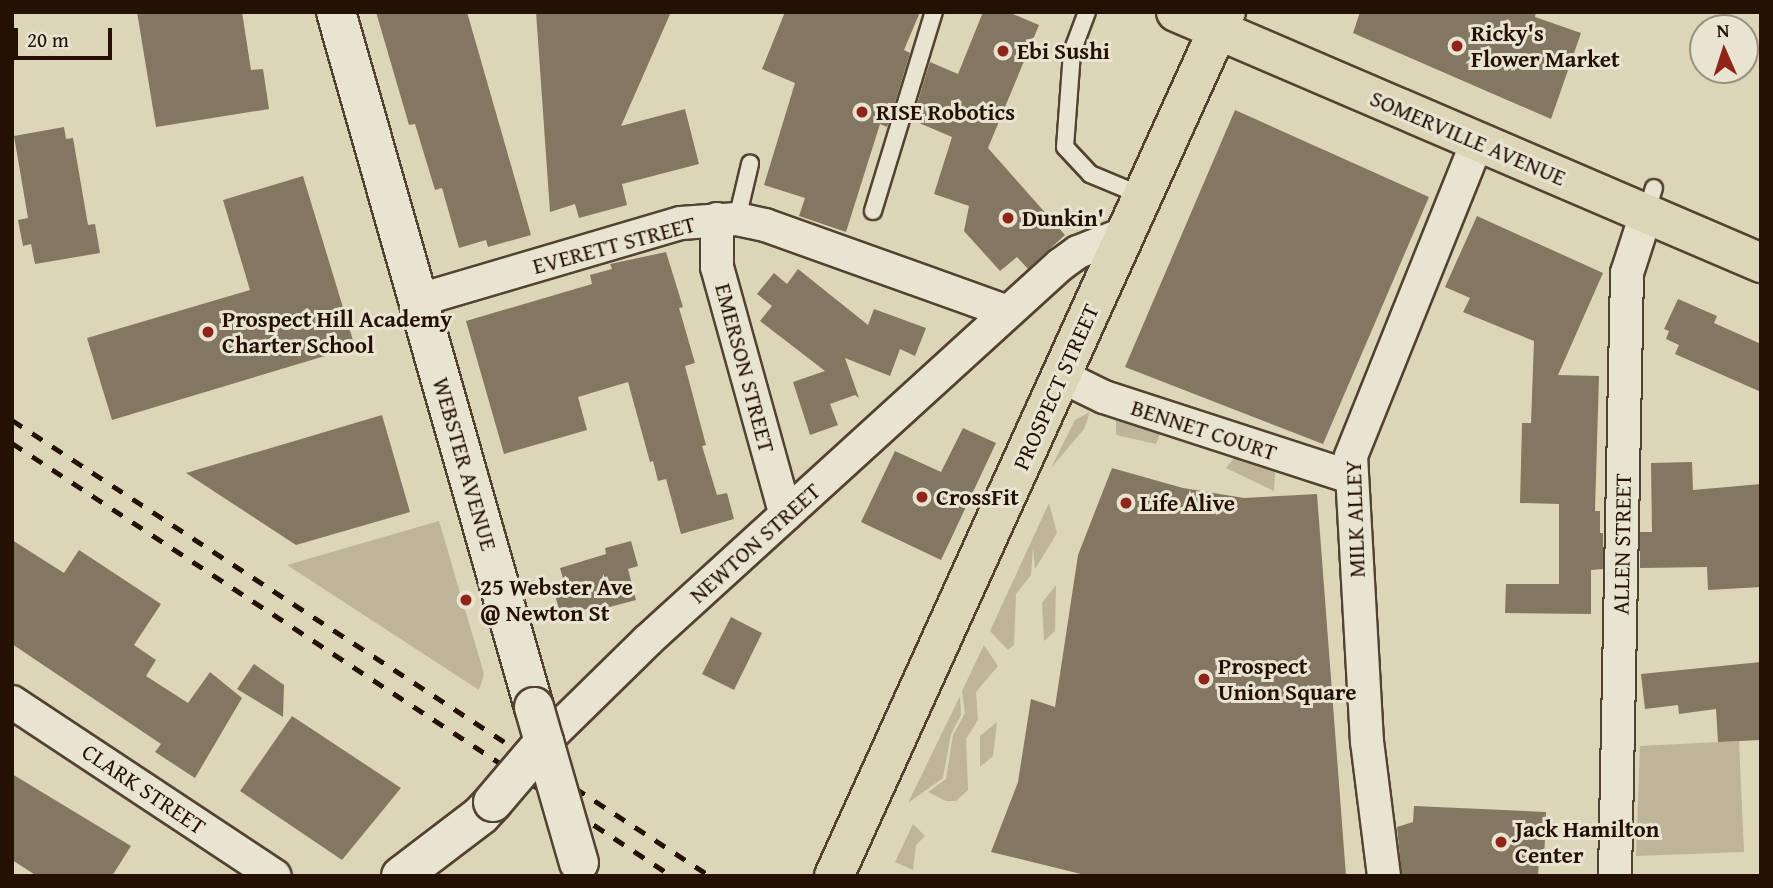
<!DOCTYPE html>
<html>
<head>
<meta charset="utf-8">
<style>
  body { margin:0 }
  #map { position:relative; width:1773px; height:888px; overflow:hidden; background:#ddd5b8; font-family:"Gentium Book Plus",serif }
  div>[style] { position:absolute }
  .green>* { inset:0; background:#beb499 }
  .building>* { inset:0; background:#847761 }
  .roads { filter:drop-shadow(2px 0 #524230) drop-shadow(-2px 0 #524230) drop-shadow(0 2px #524230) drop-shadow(0 -2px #524230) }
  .service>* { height:16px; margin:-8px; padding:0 8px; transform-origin:8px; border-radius:8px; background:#e9e4d1 }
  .minor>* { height:32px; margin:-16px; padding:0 16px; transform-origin:16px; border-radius:16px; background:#e9e4d1 }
  .tertiary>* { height:38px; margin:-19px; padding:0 19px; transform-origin:19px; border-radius:19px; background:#e9e4d1 }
  .secondary>* { height:38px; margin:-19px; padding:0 19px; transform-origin:19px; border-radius:19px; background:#e9e4d1 }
  .primary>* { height:38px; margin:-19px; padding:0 19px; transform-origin:19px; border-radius:19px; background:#ddd5b8 }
  .rail>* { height:5px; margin-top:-2.5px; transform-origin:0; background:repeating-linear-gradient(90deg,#241103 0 12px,transparent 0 24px) }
  .bridges { filter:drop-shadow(2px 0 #524230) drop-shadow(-2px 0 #524230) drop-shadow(0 2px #524230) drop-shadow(0 -2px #524230) }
  .tertiary-bridge>* { height:38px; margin:-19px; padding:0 19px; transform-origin:19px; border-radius:19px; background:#e9e4d1 }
  .secondary-bridge>* { height:38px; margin:-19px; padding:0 19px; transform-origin:19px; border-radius:19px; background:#e9e4d1 }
  .dots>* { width:19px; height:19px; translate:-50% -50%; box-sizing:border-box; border:4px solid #e9e4d1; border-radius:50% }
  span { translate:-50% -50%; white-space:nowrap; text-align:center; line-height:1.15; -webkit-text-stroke:6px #e9e4d1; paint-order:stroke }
  .poi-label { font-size:23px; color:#241103; font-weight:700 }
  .left { translate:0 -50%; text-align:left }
  .street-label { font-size:23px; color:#241103 }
  .frame { position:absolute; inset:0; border:14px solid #241103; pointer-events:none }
  .north { position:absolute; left:1689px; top:14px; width:70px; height:70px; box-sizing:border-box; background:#e9e4d1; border:2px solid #9a907f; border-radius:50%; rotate:357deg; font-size:19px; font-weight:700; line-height:28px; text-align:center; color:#241103 }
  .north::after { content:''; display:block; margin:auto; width:24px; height:32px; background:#8f2418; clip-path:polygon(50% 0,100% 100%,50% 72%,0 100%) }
  .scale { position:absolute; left:14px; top:28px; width:98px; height:32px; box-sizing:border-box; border:4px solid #241103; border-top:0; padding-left:9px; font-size:21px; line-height:24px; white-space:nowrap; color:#241103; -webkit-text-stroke:5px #e9e4d1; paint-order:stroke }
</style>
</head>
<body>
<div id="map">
  <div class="green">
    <i style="clip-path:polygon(1090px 412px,1084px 429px,1051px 468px,1075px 420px)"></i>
    <i style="clip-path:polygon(1116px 418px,1160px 434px,1156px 444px,1116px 435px)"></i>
    <i style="clip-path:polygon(1234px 458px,1275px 472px,1274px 491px,1226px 468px)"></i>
    <i style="clip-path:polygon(1049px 503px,1057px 533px,1035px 569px,1033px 548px,1031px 575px,1016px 594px,1014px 645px,1008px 650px,990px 631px)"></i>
    <i style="clip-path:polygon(439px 521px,484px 674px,479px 690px,287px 565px)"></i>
    <i style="clip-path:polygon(1056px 585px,1055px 631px,1044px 641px,1042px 603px)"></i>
    <i style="clip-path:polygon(984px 645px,998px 666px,976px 692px,978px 720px,966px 739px,968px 790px,956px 801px,946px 801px,928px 792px,946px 779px,953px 735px,965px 713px,962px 691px)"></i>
    <i style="clip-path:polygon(960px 696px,961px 715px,951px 734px,943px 778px,908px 803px)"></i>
    <i style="clip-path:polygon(997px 722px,993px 756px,980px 767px,980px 736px)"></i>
    <i style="clip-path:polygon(1739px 741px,1744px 852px,1636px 856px,1640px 746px)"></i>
    <i style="clip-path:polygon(913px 824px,925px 836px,916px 845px,913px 870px,895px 862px)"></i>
  </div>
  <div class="building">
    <i style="clip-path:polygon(137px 12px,242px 12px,251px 70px,263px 69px,269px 109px,156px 127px)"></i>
    <i style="clip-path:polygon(376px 12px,467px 12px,531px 235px,488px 247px,486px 240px,459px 248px,442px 188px,435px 190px,415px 124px,409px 125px)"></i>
    <i style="clip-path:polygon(536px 12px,671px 12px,621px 126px,685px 109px,699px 164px,622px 184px,627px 205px,579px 218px,575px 204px,550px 212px)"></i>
    <i style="clip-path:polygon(785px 12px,920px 12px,904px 50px,910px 53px,889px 122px,887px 127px,880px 124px,846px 232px,799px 216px,805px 198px,764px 185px,795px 83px,762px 69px)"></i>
    <i style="clip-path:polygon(983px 12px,1008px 12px,1039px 25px,988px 148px,1065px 235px,1028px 269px,1017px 257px,1000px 271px,964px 231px,969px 206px,934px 194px,952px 137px,912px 120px,930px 62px,958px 74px)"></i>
    <i style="clip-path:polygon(1360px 12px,1536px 12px,1535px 17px,1581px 33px,1551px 119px,1353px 33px)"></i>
    <i style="clip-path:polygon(1235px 110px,1429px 197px,1323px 444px,1125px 367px)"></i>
    <i style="clip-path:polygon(64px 127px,66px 139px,73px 138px,88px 225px,95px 224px,100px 253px,35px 264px,31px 244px,23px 246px,18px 220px,28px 218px,14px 136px)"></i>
    <i style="clip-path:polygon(303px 176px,355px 347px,112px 420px,87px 338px,250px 290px,223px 200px)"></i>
    <i style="clip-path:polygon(1477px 216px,1603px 273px,1558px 375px,1599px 376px,1595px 511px,1600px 511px,1600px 533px,1603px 533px,1603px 569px,1591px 570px,1591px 614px,1505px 613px,1506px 584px,1559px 584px,1559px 504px,1520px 503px,1522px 423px,1531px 423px,1534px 341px,1463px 312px,1470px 298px,1445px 287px)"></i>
    <i style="clip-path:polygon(666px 252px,683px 307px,679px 308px,695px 363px,685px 366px,706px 445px,702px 446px,717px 495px,727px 493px,734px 519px,681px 534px,666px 479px,658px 481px,653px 461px,650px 462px,628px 382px,578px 397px,587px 430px,504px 454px,466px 321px,592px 284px,590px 275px,612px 269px,610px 264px)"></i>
    <i style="clip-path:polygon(798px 269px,868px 325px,874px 309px,926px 328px,915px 356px,900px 349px,890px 376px,845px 358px,859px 398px,855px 395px,830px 404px,838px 425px,810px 435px,793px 382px,825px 371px,760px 321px,772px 306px,757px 294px,774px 273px,787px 284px)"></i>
    <i style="clip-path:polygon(1678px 299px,1717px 316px,1714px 323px,1761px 344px,1761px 392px,1675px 354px,1679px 345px,1666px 339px,1669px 331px,1664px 329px)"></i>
    <i style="clip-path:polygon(382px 415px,410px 512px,296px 545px,186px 473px)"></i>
    <i style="clip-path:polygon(963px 428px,996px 443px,941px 560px,861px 522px,895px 451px,941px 472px)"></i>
    <i style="clip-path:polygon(1692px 462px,1693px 490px,1761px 484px,1761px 587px,1708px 590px,1707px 567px,1640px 568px,1640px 532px,1652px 532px,1651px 463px)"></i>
    <i style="clip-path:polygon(1112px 468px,1183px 488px,1244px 498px,1317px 494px,1346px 876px,1089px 876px,991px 852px,1018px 782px,1031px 699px,1055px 707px,1078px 555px)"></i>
    <i style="clip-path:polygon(12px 540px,64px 573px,79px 550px,161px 604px,134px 645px,156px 660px,146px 676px,188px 703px,210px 672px,242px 698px,195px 778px,155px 752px,161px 744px,12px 644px)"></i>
    <i style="clip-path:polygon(631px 541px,638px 566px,628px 569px,636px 600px,591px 612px,590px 608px,561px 616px,552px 585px,564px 582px,560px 568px,606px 554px,605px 548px)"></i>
    <i style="clip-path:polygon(731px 617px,762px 633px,734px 690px,702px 674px)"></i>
    <i style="clip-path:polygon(1761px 662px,1761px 740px,1718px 742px,1716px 709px,1679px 714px,1678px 705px,1645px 709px,1641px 674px)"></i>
    <i style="clip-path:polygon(254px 664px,284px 685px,283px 717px,237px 689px)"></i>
    <i style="clip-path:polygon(292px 716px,401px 788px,342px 860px,240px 791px)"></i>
    <i style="clip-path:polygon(12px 774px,131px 846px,112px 876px,37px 876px,12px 860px)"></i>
    <i style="clip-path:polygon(1414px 806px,1546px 812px,1544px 861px,1539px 860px,1538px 876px,1402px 876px,1397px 827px,1413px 822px)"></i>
  </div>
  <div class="roads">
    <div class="service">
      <i style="left:1087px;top:12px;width:43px;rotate:110.6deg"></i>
      <i style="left:1072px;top:52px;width:95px;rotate:94.2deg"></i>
      <i style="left:1065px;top:147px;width:37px;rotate:47deg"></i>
      <i style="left:1090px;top:174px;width:57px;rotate:22.5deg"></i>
      <i style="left:873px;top:211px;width:208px;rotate:-73deg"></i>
      <i style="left:1646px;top:214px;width:27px;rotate:-73deg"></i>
      <i style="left:737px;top:219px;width:57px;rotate:-76.7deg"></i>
    </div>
    <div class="minor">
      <i style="left:717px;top:219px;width:48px;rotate:90deg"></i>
      <i style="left:717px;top:267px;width:257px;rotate:74.5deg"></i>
      <i style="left:419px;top:300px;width:273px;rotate:-16.4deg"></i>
      <i style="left:681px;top:223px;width:56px;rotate:-4.1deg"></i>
      <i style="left:737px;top:219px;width:29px;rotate:12deg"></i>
      <i style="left:765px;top:225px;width:258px;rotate:19.7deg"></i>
      <i style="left:1061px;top:376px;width:48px;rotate:26deg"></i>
      <i style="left:1104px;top:397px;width:259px;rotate:18deg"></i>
      <i style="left:12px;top:702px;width:315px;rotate:33.5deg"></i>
      <i style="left:544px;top:742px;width:144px;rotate:-44.4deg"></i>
      <i style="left:647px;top:641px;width:559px;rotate:-42.32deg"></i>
      <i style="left:1060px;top:265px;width:22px;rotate:-36deg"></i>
      <i style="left:1078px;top:252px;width:52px;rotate:-21.6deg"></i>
      <i style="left:1384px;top:876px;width:135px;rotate:-97.2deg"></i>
      <i style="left:1367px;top:742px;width:286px;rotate:-93.2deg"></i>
      <i style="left:1351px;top:456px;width:338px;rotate:-68.1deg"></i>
      <i style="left:1615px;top:876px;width:603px;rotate:-88.86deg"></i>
      <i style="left:1627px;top:273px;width:62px;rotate:-72.1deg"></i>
    </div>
    <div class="tertiary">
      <i style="left:401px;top:876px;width:101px;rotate:-37.3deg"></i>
      <i style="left:481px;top:815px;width:18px;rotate:-47deg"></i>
    </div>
    <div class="secondary">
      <i style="left:336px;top:12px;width:723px;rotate:74.1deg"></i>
    </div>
    <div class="primary">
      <i style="left:1176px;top:12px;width:637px;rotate:23.22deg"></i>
      <i style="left:834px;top:876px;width:949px;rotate:-65.6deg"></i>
    </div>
  </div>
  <div class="rail">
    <i style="left:12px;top:420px;width:834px;rotate:33.16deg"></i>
    <i style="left:12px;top:443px;width:789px;rotate:33.27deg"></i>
  </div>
  <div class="bridges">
    <div class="tertiary-bridge">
      <i style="left:493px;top:802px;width:79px;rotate:-49.6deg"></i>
    </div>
    <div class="secondary-bridge">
      <i style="left:534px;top:707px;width:162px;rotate:73.9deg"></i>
    </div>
  </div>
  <div class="dots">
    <i style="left:1457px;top:46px;background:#8f2418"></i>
    <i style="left:1003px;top:51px;background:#8f2418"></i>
    <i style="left:862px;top:112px;background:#8f2418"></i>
    <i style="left:1008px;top:218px;background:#8f2418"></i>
    <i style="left:208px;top:332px;background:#8f2418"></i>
    <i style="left:922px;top:497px;background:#8f2418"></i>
    <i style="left:1126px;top:503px;background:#8f2418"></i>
    <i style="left:466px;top:600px;background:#8f2418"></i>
    <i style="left:1204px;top:679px;background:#8f2418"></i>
    <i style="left:1501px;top:842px;background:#8f2418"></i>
  </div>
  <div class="poi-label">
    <span class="left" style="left:1471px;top:46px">Ricky's<br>Flower Market</span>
    <span class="left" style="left:1017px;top:51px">Ebi Sushi</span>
    <span class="left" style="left:876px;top:112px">RISE Robotics</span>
    <span class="left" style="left:1022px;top:218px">Dunkin'</span>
    <span class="left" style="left:222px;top:332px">Prospect Hill Academy<br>Charter School</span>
    <span class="left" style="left:936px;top:497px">CrossFit</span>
    <span class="left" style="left:1140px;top:503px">Life Alive</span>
    <span class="left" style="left:480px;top:600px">25 Webster Ave<br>@ Newton St</span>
    <span class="left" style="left:1218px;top:679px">Prospect<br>Union Square</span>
    <span class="left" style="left:1515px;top:842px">Jack Hamilton<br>Center</span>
  </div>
  <div class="street-label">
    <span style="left:1468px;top:138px;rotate:23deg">SOMERVILLE AVENUE</span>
    <span style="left:614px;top:245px;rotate:-15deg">EVERETT STREET</span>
    <span style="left:745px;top:368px;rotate:75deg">EMERSON STREET</span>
    <span style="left:1056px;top:387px;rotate:-66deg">PROSPECT STREET</span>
    <span style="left:1204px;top:430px;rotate:18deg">BENNET COURT</span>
    <span style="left:465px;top:464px;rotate:74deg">WEBSTER AVENUE</span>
    <span style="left:1355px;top:519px;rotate:-92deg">MILK ALLEY</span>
    <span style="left:755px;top:543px;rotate:-42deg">NEWTON STREET</span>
    <span style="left:1622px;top:544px;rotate:-89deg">ALLEN STREET</span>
    <span style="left:144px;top:789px;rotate:34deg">CLARK STREET</span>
  </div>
  <div class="frame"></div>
  <div class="north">N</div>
  <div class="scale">20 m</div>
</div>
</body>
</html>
